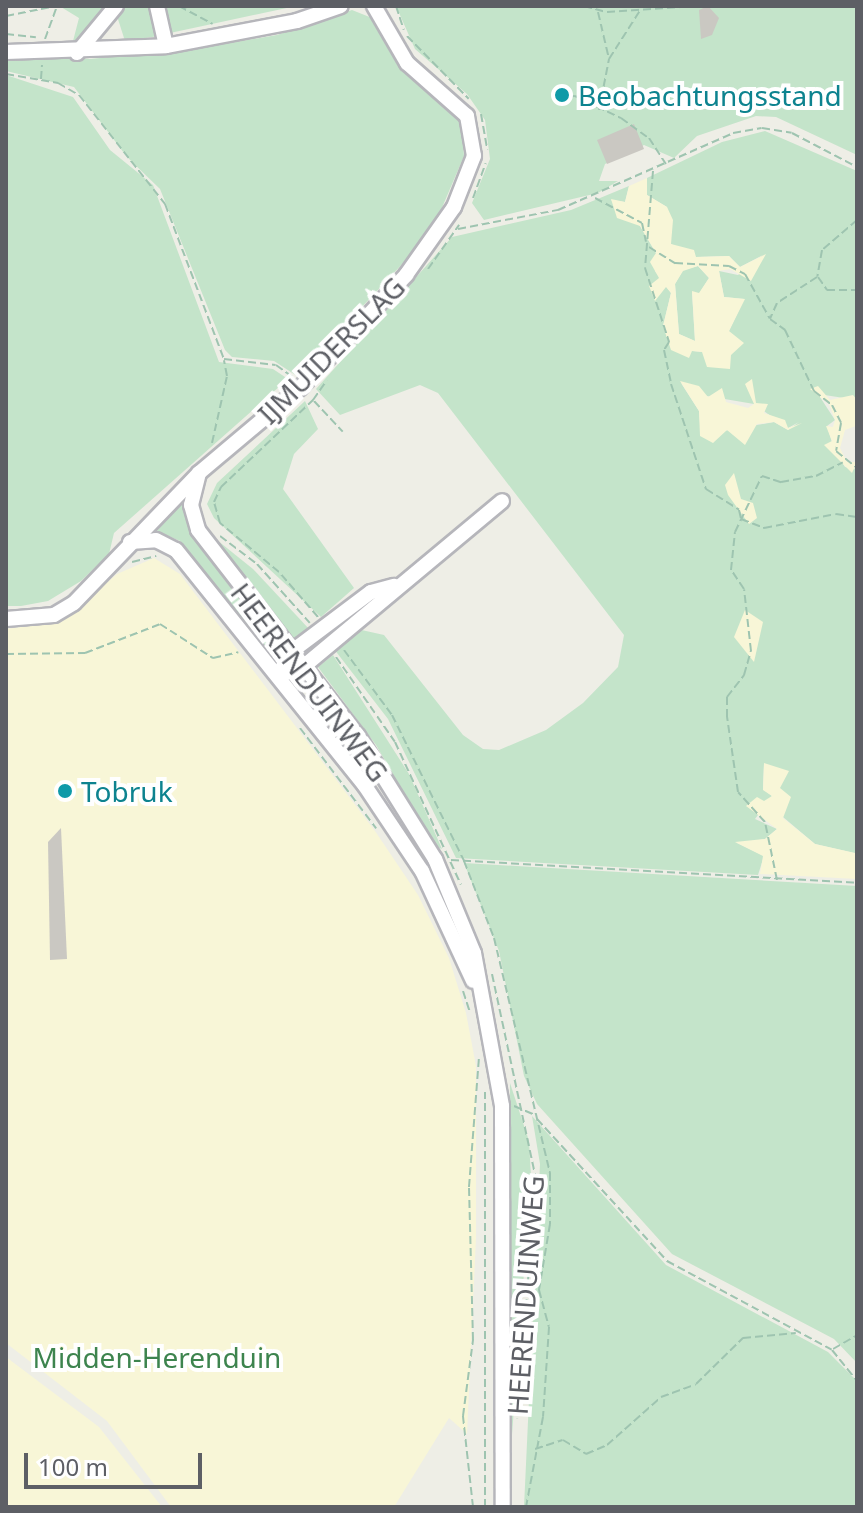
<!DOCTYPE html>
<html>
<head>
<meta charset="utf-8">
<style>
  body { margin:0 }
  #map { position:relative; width:863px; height:1513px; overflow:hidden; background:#eeeee6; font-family:"Noto Sans",sans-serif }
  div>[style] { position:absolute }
  .green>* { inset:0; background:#c4e4ca }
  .sand>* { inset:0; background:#f8f6d7 }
  .building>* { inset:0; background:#cac8c2 }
  .path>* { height:2px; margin-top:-1px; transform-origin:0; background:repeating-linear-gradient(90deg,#9ec4b0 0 8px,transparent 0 12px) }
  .roads { filter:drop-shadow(2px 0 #b6b6bb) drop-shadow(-2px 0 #b6b6bb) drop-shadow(0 2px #b6b6bb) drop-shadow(0 -2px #b6b6bb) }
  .minor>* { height:14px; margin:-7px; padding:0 7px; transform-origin:7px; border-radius:7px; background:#fff }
  .dots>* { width:22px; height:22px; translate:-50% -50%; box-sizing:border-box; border:4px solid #fff; border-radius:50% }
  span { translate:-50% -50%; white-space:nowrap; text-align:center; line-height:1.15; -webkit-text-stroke:8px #fff; paint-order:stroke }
  .culture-label { font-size:28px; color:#0d838f }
  .left { translate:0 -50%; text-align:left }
  .street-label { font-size:28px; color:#5d5f65 }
  .park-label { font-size:28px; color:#3d844e }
  .frame { position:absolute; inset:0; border:8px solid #5d5f65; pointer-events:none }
  .scale { position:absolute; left:24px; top:1453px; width:178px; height:36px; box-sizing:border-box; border:4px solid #5d5f65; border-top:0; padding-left:10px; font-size:24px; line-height:28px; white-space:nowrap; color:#5d5f65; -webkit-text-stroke:6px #fff; paint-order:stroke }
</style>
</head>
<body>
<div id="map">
  <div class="green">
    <i style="clip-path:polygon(111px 6px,87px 36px,73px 41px,79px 18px,61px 7px)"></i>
    <i style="clip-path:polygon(153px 6px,159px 36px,125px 41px,116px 13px,122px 7px)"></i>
    <i style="clip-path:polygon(162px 6px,296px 6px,170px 33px)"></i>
    <i style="clip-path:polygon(396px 6px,857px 6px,857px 155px,776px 117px,756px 116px,697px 136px,674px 158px,644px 145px,605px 164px,599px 181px,618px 181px,598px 193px,484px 220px,472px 203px,490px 159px,485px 120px,467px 94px,415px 49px)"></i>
    <i style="clip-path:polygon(352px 10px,377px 20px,406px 74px,462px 124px,464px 156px,441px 210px,406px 260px,297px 376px,274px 361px,232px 357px,225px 350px,160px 189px,127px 157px,74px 87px,6px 71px,6px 54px,90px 59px,213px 46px,277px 35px)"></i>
    <i style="clip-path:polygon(6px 75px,73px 97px,110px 150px,153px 185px,219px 362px,273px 369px,288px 379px,114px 533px,109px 554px,81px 581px,48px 601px,21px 606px,6px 606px)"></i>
    <i style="clip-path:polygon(evenodd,765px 131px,857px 171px,857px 400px,818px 394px,835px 420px,827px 426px,834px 449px,845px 467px,857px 469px,857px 864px,854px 853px,815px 844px,783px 817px,780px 789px,764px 764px,763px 789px,772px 796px,755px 819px,777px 829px,765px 839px,737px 843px,764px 856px,758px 875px,456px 858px,388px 719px,334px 649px,357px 629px,384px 635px,463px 735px,483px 749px,499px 750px,546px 730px,583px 703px,618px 667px,624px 635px,438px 393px,420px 385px,340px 415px,316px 389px,452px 237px,571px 210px,629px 186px,625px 202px,611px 200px,640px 226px,656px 253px,655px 271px,671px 293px,663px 326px,672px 349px,703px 352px,729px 331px,744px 299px,724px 297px,719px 271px,738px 275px,763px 255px,740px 267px,729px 256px,696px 257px,671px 244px,667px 207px,647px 195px,647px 178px,722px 142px,765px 131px,681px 383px,701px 395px,754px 404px,788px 428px,799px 422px,788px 430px,774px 422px,701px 435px,699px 411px,681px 383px)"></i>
    <i style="clip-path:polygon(698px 266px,709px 278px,699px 294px,692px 292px,695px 341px,679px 334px,675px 284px,683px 270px)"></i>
    <i style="clip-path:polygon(305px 401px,318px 429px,294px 454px,283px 489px,354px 588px,321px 617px,214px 518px,207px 504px,217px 483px)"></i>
    <i style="clip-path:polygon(181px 502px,201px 548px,278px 650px,274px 658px,180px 541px,157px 531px)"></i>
    <i style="clip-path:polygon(202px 528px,253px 569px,310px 630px,292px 643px)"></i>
    <i style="clip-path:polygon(333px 655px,409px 774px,442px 849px,434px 846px,376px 745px,318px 667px)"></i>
    <i style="clip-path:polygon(464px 863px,857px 886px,857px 1363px,834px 1339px,672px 1254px,537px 1104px,524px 1076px,499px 951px)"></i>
    <i style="clip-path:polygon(510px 1083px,529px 1141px,531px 1177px,512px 1435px)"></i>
    <i style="clip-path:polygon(532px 1116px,666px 1265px,828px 1352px,857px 1381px,857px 1507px,524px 1507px,540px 1164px)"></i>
  </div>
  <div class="sand">
    <i style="clip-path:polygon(evenodd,647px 178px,647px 195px,667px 207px,673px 220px,671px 244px,694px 250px,696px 257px,729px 256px,740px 267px,766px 254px,751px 281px,730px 269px,719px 271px,724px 297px,745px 299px,729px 331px,744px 343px,731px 355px,730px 369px,707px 367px,702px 352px,692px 351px,689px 358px,671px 350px,663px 326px,671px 293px,666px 287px,655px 301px,649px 286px,659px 278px,650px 262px,656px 253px,640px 226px,617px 218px,611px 199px,625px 202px,629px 186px,647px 178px,698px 266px,709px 278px,699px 293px,692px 291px,695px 341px,679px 334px,675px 284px,683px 271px,698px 266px)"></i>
    <i style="clip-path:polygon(752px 379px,756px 403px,768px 404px,764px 413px,785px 420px,788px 428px,802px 423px,788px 430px,774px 422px,757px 424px,745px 445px,727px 430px,713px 443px,700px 436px,699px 411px,680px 381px,699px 386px,708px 397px,722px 388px,726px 402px,748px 408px,754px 404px,745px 384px)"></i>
    <i style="clip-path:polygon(818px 386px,830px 400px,853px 395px,857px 400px,856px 426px,845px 430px,840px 448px,847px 462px,857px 462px,852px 473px,824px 445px,832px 441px,826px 426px,833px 427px,835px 420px,829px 404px,810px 389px)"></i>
    <i style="clip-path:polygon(734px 473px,741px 499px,753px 503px,757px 518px,749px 524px,728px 495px,725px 485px)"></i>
    <i style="clip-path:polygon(154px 558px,180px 574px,375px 831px,418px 895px,449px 958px,466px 1013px,476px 1066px,476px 1238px,467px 1434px,449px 1418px,394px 1507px,171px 1507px,107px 1421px,6px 1343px,6px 629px,60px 622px,117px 574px)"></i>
    <i style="clip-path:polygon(745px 610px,763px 622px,754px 662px,734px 637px)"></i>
    <i style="clip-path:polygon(764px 763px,789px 771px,780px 788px,791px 797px,783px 818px,815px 844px,855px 853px,857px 879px,760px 874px,763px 856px,735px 842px,765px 839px,777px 829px,746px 806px,757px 797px,764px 801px,772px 796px,763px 790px)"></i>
    <i style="clip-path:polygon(6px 1357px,99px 1427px,162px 1507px,6px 1507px)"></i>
  </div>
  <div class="building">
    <i style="clip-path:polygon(708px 6px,719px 18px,712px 35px,701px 39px,699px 10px)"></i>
    <i style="clip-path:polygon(634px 124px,644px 149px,607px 164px,597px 140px)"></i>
    <i style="clip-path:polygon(61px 828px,67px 959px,50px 960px,48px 842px)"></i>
  </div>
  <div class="path">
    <i style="left:179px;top:6px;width:38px;rotate:28deg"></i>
    <i style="left:396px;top:6px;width:25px;rotate:72deg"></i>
    <i style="left:584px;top:6px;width:24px;rotate:15deg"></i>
    <i style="left:607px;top:12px;width:89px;rotate:-3.9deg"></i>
    <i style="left:6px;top:8px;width:4px;rotate:-27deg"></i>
    <i style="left:598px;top:12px;width:48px;rotate:76.8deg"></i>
    <i style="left:6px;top:16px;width:51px;rotate:-11.3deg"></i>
    <i style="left:6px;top:34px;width:30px;rotate:6deg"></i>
    <i style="left:407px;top:36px;width:88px;rotate:45.5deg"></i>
    <i style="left:45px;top:39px;width:35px;rotate:-70deg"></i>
    <i style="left:6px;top:74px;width:53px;rotate:9.8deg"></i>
    <i style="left:58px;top:83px;width:24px;rotate:30deg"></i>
    <i style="left:79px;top:95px;width:139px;rotate:51.7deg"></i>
    <i style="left:165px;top:204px;width:166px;rotate:69.2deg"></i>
    <i style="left:224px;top:359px;width:52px;rotate:6.6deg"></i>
    <i style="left:276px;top:365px;width:22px;rotate:36deg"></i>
    <i style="left:41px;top:79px;width:14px;rotate:-86deg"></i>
    <i style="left:556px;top:98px;width:19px;rotate:-6deg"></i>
    <i style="left:575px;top:96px;width:51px;rotate:25.6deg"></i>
    <i style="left:621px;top:118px;width:34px;rotate:36deg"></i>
    <i style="left:649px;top:138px;width:31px;rotate:57deg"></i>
    <i style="left:599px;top:110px;width:52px;rotate:-78.9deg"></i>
    <i style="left:609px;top:59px;width:59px;rotate:-57.4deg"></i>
    <i style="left:481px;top:114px;width:36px;rotate:80deg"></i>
    <i style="left:653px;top:171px;width:97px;rotate:94.7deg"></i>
    <i style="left:645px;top:268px;width:78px;rotate:72deg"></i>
    <i style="left:669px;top:342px;width:9px;rotate:122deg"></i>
    <i style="left:664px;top:350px;width:35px;rotate:78deg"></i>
    <i style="left:671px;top:384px;width:111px;rotate:71.6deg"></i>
    <i style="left:706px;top:489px;width:39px;rotate:32deg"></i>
    <i style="left:739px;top:510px;width:9px;rotate:77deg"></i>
    <i style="left:741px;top:519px;width:25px;rotate:21deg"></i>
    <i style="left:764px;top:528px;width:73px;rotate:-11deg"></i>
    <i style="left:836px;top:514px;width:21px;rotate:8deg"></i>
    <i style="left:473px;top:198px;width:37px;rotate:-70deg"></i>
    <i style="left:595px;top:198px;width:53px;rotate:28deg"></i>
    <i style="left:642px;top:223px;width:19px;rotate:78deg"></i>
    <i style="left:857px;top:220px;width:46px;rotate:139.4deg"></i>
    <i style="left:822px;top:250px;width:27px;rotate:100deg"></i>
    <i style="left:817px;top:277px;width:48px;rotate:147deg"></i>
    <i style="left:777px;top:303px;width:17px;rotate:114deg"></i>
    <i style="left:770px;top:319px;width:19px;rotate:36deg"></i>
    <i style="left:785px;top:330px;width:68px;rotate:64.6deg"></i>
    <i style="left:814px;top:391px;width:23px;rotate:38deg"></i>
    <i style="left:832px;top:405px;width:20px;rotate:63deg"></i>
    <i style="left:841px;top:423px;width:28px;rotate:100deg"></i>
    <i style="left:836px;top:451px;width:27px;rotate:39deg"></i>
    <i style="left:458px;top:229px;width:102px;rotate:-10.8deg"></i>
    <i style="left:558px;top:210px;width:191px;rotate:-23.7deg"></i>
    <i style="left:733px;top:133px;width:29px;rotate:-10deg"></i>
    <i style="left:762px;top:128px;width:30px;rotate:9deg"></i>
    <i style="left:792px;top:133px;width:73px;rotate:27.6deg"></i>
    <i style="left:649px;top:247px;width:31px;rotate:32deg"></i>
    <i style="left:675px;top:263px;width:54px;rotate:3.2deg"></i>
    <i style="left:729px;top:266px;width:18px;rotate:27deg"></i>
    <i style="left:745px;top:274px;width:51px;rotate:60.9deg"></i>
    <i style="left:428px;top:269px;width:54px;rotate:-54.8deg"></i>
    <i style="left:818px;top:277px;width:16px;rotate:55deg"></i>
    <i style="left:827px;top:290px;width:30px"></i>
    <i style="left:314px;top:401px;width:42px;rotate:46.9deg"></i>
    <i style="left:212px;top:443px;width:69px;rotate:-77.4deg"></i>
    <i style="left:227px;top:376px;width:16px;rotate:-101deg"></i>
    <i style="left:220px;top:536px;width:46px;rotate:37.1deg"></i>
    <i style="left:257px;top:564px;width:79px;rotate:48.1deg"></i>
    <i style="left:132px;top:562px;width:25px;rotate:-14deg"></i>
    <i style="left:318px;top:617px;width:60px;rotate:-130.9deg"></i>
    <i style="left:279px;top:572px;width:77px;rotate:-140.3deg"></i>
    <i style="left:220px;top:523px;width:22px;rotate:-106deg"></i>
    <i style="left:214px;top:502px;width:17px;rotate:-65deg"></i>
    <i style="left:221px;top:487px;width:127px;rotate:-43.4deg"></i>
    <i style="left:313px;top:400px;width:24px;rotate:-55deg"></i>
    <i style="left:344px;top:650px;width:81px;rotate:53.6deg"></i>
    <i style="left:392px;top:715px;width:163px;rotate:63.7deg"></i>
    <i style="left:464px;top:861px;width:83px;rotate:68.7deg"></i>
    <i style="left:494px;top:938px;width:242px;rotate:76.6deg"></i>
    <i style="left:550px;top:1173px;width:51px;rotate:90deg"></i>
    <i style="left:550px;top:1224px;width:67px;rotate:99.5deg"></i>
    <i style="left:539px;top:1290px;width:38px;rotate:75deg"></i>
    <i style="left:549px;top:1327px;width:90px;rotate:93.8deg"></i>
    <i style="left:543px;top:1417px;width:92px;rotate:100.7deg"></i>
    <i style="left:6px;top:654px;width:79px;rotate:-0.7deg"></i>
    <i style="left:85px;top:653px;width:80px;rotate:-21.1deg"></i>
    <i style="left:160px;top:624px;width:63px;rotate:32.7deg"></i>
    <i style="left:213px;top:658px;width:26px;rotate:-13deg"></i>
    <i style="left:336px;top:657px;width:103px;rotate:55.2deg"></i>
    <i style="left:395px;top:742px;width:157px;rotate:65.2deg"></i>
    <i style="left:300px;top:728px;width:126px;rotate:52.8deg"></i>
    <i style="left:451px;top:860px;width:407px;rotate:3.2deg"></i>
    <i style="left:777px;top:880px;width:59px;rotate:-101.7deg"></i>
    <i style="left:765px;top:822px;width:40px;rotate:-132deg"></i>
    <i style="left:738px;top:792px;width:76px;rotate:-98.3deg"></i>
    <i style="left:727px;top:717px;width:20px;rotate:-90deg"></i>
    <i style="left:727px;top:697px;width:28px;rotate:-52deg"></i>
    <i style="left:744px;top:675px;width:25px;rotate:-74deg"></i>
    <i style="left:751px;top:651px;width:62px;rotate:-96.4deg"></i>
    <i style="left:744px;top:589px;width:23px;rotate:-124deg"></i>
    <i style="left:731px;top:570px;width:38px;rotate:-84deg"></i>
    <i style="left:735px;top:532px;width:62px;rotate:-64.3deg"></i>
    <i style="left:762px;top:476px;width:20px;rotate:18deg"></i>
    <i style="left:781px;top:482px;width:36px;rotate:-10deg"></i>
    <i style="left:816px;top:476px;width:30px;rotate:-27deg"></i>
    <i style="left:492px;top:974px;width:210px;rotate:77.9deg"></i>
    <i style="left:536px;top:1179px;width:240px;rotate:94.5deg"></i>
    <i style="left:463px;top:991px;width:22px;rotate:72deg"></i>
    <i style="left:514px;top:1106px;width:21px;rotate:23deg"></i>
    <i style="left:537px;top:1119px;width:193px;rotate:47.5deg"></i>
    <i style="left:667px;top:1261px;width:187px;rotate:28.3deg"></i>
    <i style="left:832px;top:1350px;width:40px;rotate:51deg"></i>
    <i style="left:833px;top:1349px;width:28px;rotate:-30deg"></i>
    <i style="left:535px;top:1449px;width:29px;rotate:-18deg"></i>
    <i style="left:563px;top:1440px;width:27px;rotate:31deg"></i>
    <i style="left:586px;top:1454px;width:23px;rotate:-23deg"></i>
    <i style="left:607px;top:1445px;width:72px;rotate:-41.6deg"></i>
    <i style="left:661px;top:1397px;width:37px;rotate:-20deg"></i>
    <i style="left:696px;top:1384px;width:66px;rotate:-44.4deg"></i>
    <i style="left:743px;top:1338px;width:53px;rotate:-5.4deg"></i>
    <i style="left:473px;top:1507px;width:92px;rotate:-96.3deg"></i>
    <i style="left:463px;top:1416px;width:77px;rotate:-82.5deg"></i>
    <i style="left:473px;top:1340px;width:153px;rotate:-91.5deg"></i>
    <i style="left:469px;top:1187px;width:129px;rotate:-85.6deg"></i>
    <i style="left:485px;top:1507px;width:415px;rotate:-90deg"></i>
  </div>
  <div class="roads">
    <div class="minor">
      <i style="left:157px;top:6px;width:41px;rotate:77.3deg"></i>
      <i style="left:6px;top:52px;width:160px;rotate:-2.1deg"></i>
      <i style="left:166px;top:46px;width:133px;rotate:-10.8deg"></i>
      <i style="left:297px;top:21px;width:46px;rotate:-18.8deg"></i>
      <i style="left:77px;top:53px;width:61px;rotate:-50.3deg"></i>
      <i style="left:199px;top:473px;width:33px;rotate:104deg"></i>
      <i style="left:191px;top:505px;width:26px;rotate:74deg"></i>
      <i style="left:198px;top:530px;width:261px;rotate:52.2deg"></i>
      <i style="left:358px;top:736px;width:145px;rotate:58deg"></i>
      <i style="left:435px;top:859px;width:102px;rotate:67.5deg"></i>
      <i style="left:474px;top:953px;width:156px;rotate:79.6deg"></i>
      <i style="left:502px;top:1106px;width:401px;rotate:89.9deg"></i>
      <i style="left:130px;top:542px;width:26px;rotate:-4deg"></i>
      <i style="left:156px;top:540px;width:22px;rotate:27deg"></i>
      <i style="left:176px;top:550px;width:302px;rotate:51.3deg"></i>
      <i style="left:365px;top:786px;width:102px;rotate:56.2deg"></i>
      <i style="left:422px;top:871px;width:121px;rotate:65.1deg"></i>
      <i style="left:6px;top:619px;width:48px;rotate:-4.8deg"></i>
      <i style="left:54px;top:615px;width:23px;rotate:-31deg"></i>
      <i style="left:74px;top:603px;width:180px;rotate:-46.1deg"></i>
      <i style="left:199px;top:473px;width:133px;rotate:-40.1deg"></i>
      <i style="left:301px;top:387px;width:154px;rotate:-46.8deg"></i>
      <i style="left:406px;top:275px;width:83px;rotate:-54.8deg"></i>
      <i style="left:454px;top:207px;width:55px;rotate:-68.6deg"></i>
      <i style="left:474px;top:156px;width:41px;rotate:-99.9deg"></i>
      <i style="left:467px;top:116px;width:80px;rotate:-138.5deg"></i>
      <i style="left:407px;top:63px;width:66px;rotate:-120.1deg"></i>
      <i style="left:278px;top:676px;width:27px;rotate:-20deg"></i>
      <i style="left:303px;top:667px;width:259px;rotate:-39.8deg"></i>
      <i style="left:278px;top:676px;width:27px;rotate:-62deg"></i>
      <i style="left:291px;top:652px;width:100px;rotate:-36.9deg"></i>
      <i style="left:371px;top:592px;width:24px;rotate:-15deg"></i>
    </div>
  </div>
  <div class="dots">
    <i style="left:562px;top:95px;background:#0f9aa8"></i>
    <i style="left:65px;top:791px;background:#0f9aa8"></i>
  </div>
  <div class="culture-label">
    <span class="left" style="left:578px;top:95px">Beobachtungsstand</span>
    <span class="left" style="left:81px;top:791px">Tobruk</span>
  </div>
  <div class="street-label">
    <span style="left:331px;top:350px;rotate:-45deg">IJMUIDERSLAG</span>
    <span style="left:310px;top:682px;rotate:53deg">HEERENDUINWEG</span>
    <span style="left:525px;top:1295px;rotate:-86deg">HEERENDUINWEG</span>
  </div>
  <div class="park-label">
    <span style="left:157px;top:1357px">Midden-Herenduin</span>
  </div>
  <div class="frame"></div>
  <div class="scale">100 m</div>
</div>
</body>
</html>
